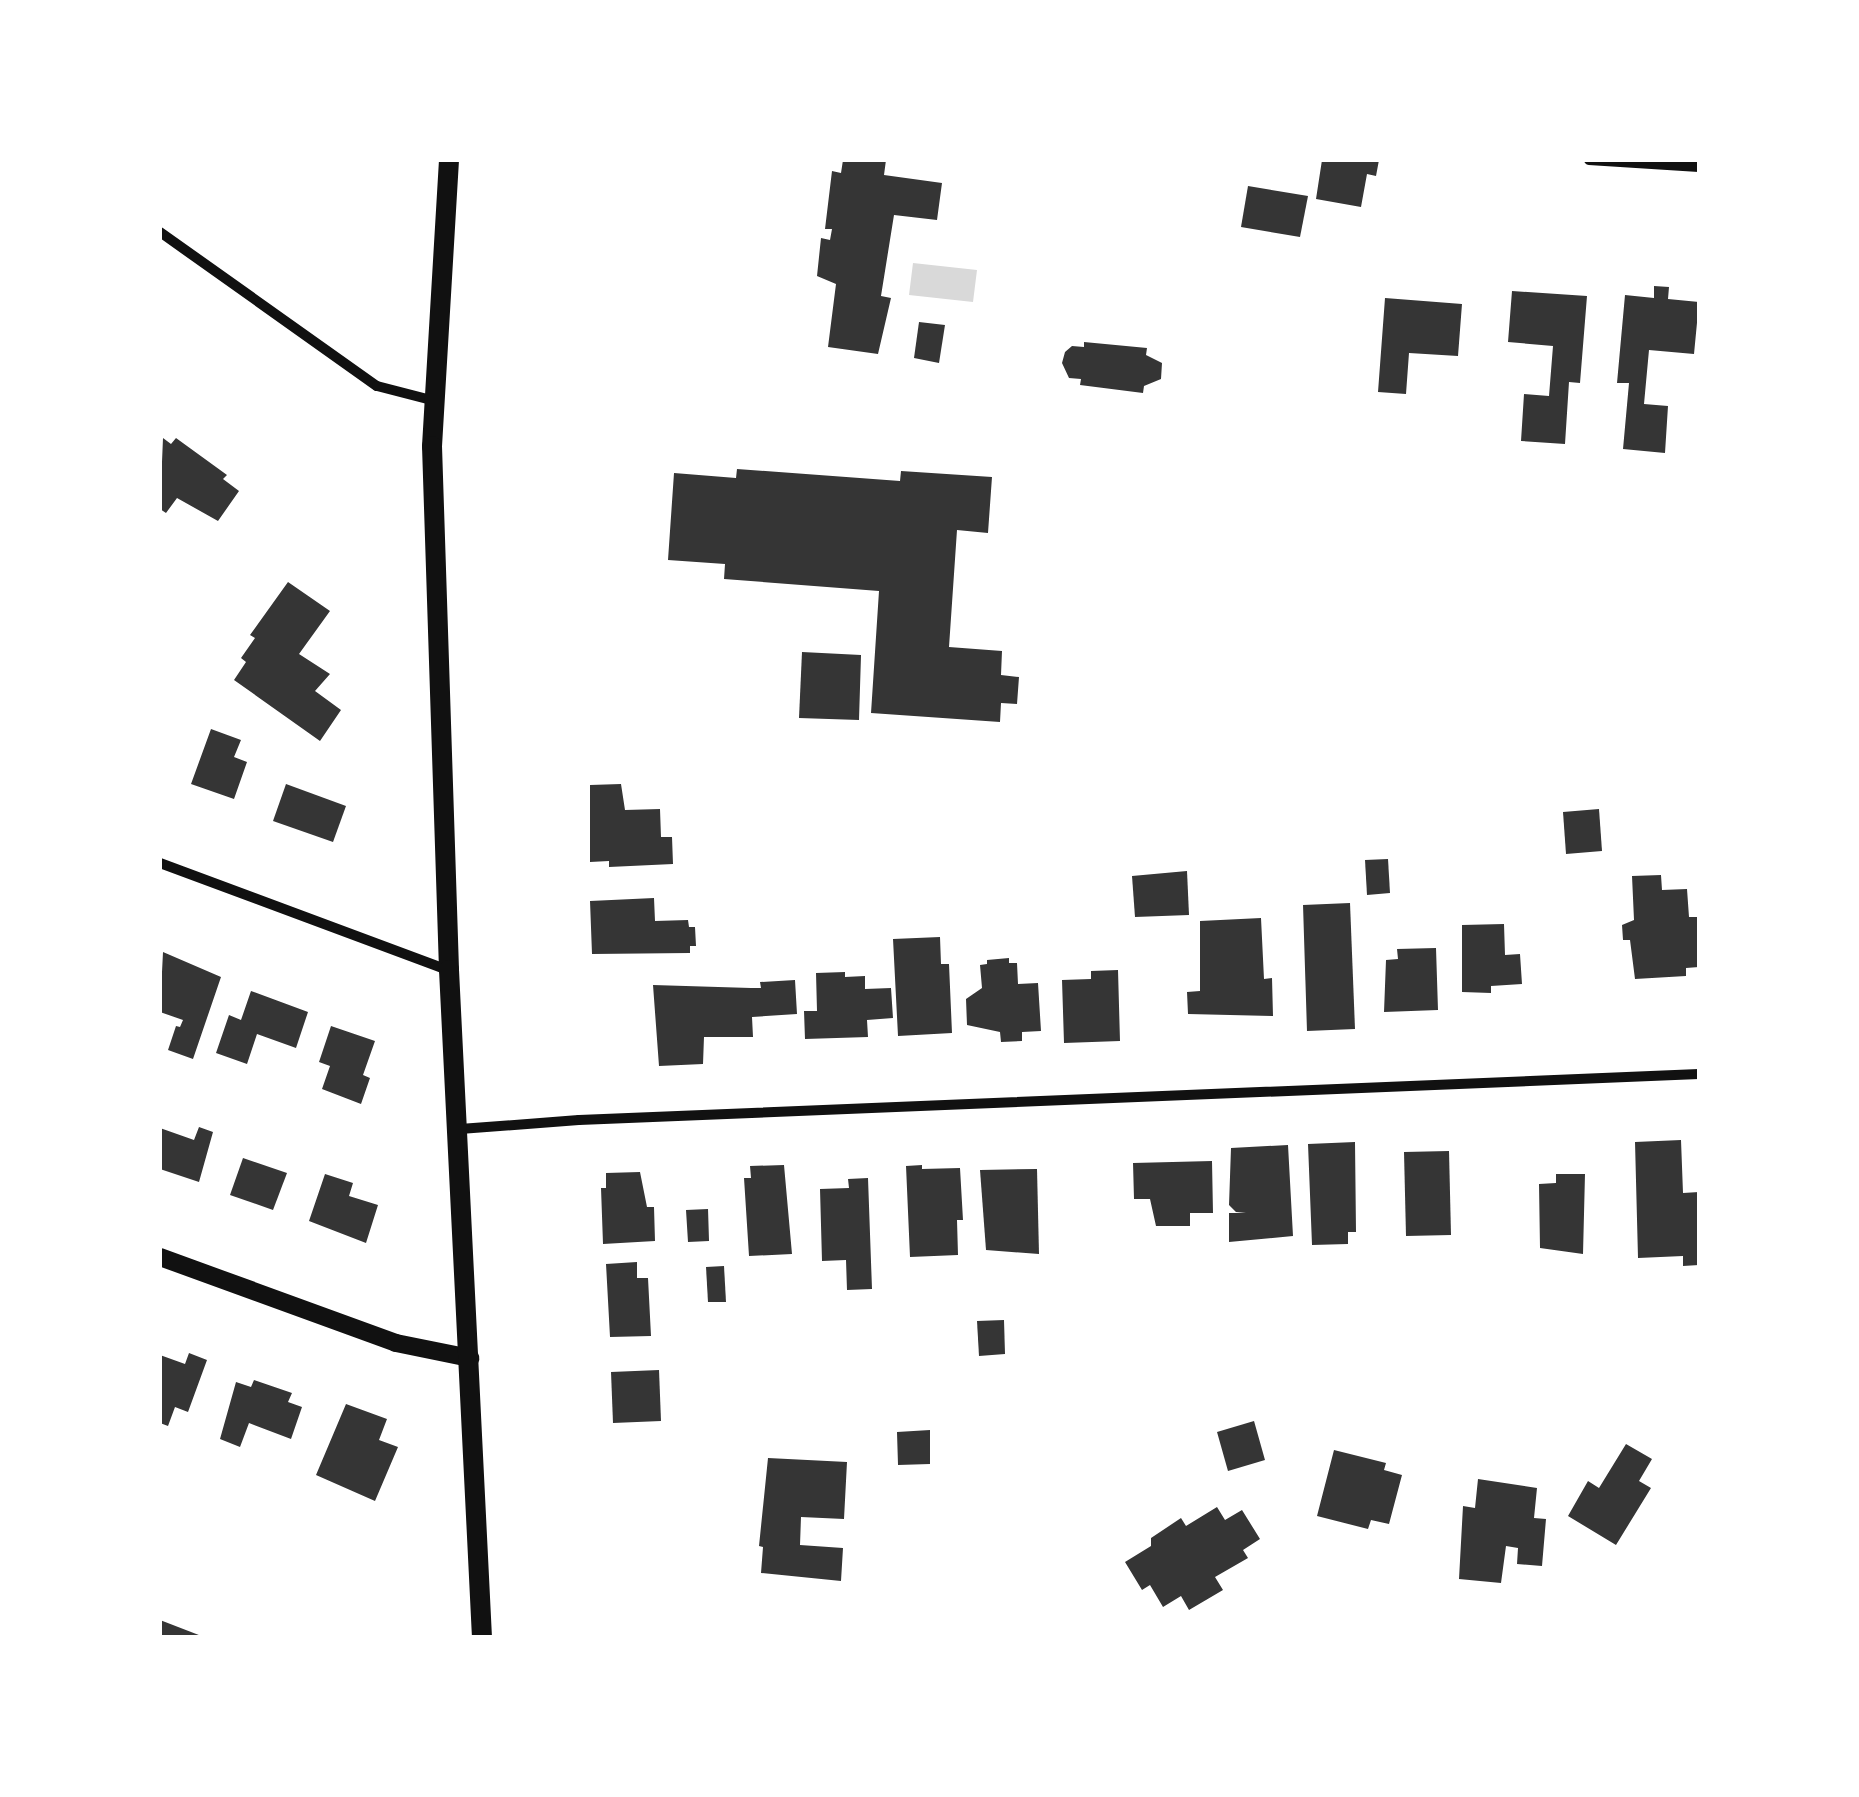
<!DOCTYPE html>
<html>
<head>
<meta charset="utf-8">
<style>
  body { margin:0 }
  #map { position:relative; width:1859px; height:1797px; overflow:hidden; background:#fff; font-family:Bitter,serif }
  div>[style] { position:absolute }
  .water>* { inset:0; background:#d9d9d9 }
  .building>* { inset:0; background:#353535 }
  .minor>* { height:10px; margin:-5px; padding:0 5px; transform-origin:5px; border-radius:5px; background:#111 }
  .tertiary>* { height:18px; margin:-9px; padding:0 9px; transform-origin:9px; border-radius:9px; background:#111 }
  .secondary>* { height:20px; margin:-10px; padding:0 10px; transform-origin:10px; border-radius:10px; background:#111 }
  span { translate:-50% -50%; white-space:nowrap; text-align:center; line-height:1.15; -webkit-text-stroke:10px #fff; paint-order:stroke }
  .frame { position:absolute; inset:0; border:162px solid #fff; pointer-events:none }
</style>
</head>
<body>
<div id="map">
  <div class="water">
    <i style="clip-path:polygon(913px 263px,977px 270px,973px 302px,909px 295px)"></i>
  </div>
  <div class="building">
    <i style="clip-path:polygon(843px 160px,886px 160px,884px 175px,942px 183px,937px 220px,894px 215px,881px 296px,891px 298px,878px 354px,828px 347px,836px 284px,817px 276px,821px 238px,830px 240px,832px 229px,825px 229px,832px 171px,841px 173px)"></i>
    <i style="clip-path:polygon(1322px 160px,1379px 160px,1376px 176px,1367px 174px,1361px 207px,1316px 199px)"></i>
    <i style="clip-path:polygon(1248px 186px,1308px 196px,1300px 237px,1241px 227px)"></i>
    <i style="clip-path:polygon(1654px 286px,1669px 287px,1668px 299px,1699px 302px,1694px 354px,1649px 350px,1644px 404px,1668px 406px,1665px 453px,1623px 449px,1629px 383px,1617px 383px,1625px 295px,1654px 298px)"></i>
    <i style="clip-path:polygon(1512px 291px,1587px 296px,1580px 383px,1569px 382px,1565px 444px,1521px 441px,1524px 394px,1549px 396px,1553px 346px,1508px 342px)"></i>
    <i style="clip-path:polygon(1385px 298px,1462px 304px,1458px 356px,1409px 353px,1406px 394px,1378px 392px)"></i>
    <i style="clip-path:polygon(919px 322px,945px 325px,939px 363px,914px 358px)"></i>
    <i style="clip-path:polygon(1084px 342px,1147px 348px,1146px 355px,1162px 363px,1161px 379px,1144px 386px,1143px 393px,1080px 385px,1081px 379px,1069px 378px,1062px 363px,1065px 352px,1072px 346px,1084px 347px)"></i>
    <i style="clip-path:polygon(163px 438px,171px 444px,176px 438px,227px 475px,223px 479px,239px 491px,218px 521px,177px 498px,166px 513px,160px 509px)"></i>
    <i style="clip-path:polygon(737px 469px,900px 481px,901px 471px,992px 477px,988px 533px,957px 530px,949px 647px,1002px 651px,1001px 675px,1019px 677px,1017px 704px,1001px 703px,1000px 722px,871px 713px,879px 591px,724px 579px,725px 564px,668px 560px,674px 473px,736px 478px)"></i>
    <i style="clip-path:polygon(288px 582px,330px 611px,299px 654px,330px 674px,315px 691px,341px 710px,320px 741px,234px 680px,246px 662px,241px 658px,255px 638px,250px 635px)"></i>
    <i style="clip-path:polygon(802px 652px,861px 655px,859px 720px,799px 718px)"></i>
    <i style="clip-path:polygon(211px 729px,241px 740px,234px 757px,247px 762px,234px 799px,191px 784px)"></i>
    <i style="clip-path:polygon(286px 784px,346px 806px,333px 842px,273px 821px)"></i>
    <i style="clip-path:polygon(621px 784px,625px 810px,660px 809px,661px 837px,672px 837px,673px 864px,609px 867px,609px 861px,590px 862px,590px 785px)"></i>
    <i style="clip-path:polygon(1599px 809px,1602px 851px,1566px 854px,1563px 812px)"></i>
    <i style="clip-path:polygon(1388px 859px,1390px 893px,1367px 895px,1365px 860px)"></i>
    <i style="clip-path:polygon(1187px 871px,1189px 915px,1135px 917px,1132px 876px)"></i>
    <i style="clip-path:polygon(1661px 875px,1662px 890px,1687px 889px,1689px 917px,1699px 917px,1699px 967px,1686px 968px,1686px 976px,1635px 979px,1630px 940px,1623px 940px,1622px 925px,1634px 920px,1632px 876px)"></i>
    <i style="clip-path:polygon(654px 898px,655px 921px,688px 920px,689px 927px,695px 927px,696px 946px,690px 946px,690px 953px,592px 954px,590px 901px)"></i>
    <i style="clip-path:polygon(1350px 903px,1355px 1029px,1307px 1031px,1303px 905px)"></i>
    <i style="clip-path:polygon(1261px 918px,1264px 979px,1272px 978px,1273px 1016px,1188px 1014px,1187px 992px,1200px 991px,1200px 921px)"></i>
    <i style="clip-path:polygon(1504px 924px,1505px 955px,1520px 954px,1522px 984px,1491px 986px,1491px 993px,1462px 992px,1462px 925px)"></i>
    <i style="clip-path:polygon(940px 937px,941px 964px,949px 964px,952px 1033px,898px 1036px,893px 939px)"></i>
    <i style="clip-path:polygon(1436px 948px,1438px 1010px,1384px 1012px,1386px 960px,1398px 959px,1397px 949px)"></i>
    <i style="clip-path:polygon(163px 952px,221px 977px,193px 1059px,168px 1050px,176px 1026px,180px 1027px,183px 1020px,160px 1012px)"></i>
    <i style="clip-path:polygon(1009px 958px,1009px 963px,1017px 963px,1018px 984px,1038px 983px,1041px 1031px,1022px 1032px,1022px 1041px,1001px 1042px,1000px 1032px,967px 1025px,966px 999px,982px 988px,980px 965px,987px 964px,987px 960px)"></i>
    <i style="clip-path:polygon(1118px 970px,1120px 1041px,1064px 1043px,1062px 980px,1091px 979px,1091px 971px)"></i>
    <i style="clip-path:polygon(845px 972px,845px 977px,865px 976px,865px 989px,891px 988px,893px 1018px,867px 1020px,868px 1037px,805px 1039px,804px 1011px,817px 1011px,816px 973px)"></i>
    <i style="clip-path:polygon(795px 980px,797px 1014px,752px 1017px,753px 1037px,704px 1037px,703px 1064px,659px 1066px,653px 985px,751px 988px,761px 988px,760px 982px)"></i>
    <i style="clip-path:polygon(251px 991px,308px 1012px,296px 1048px,257px 1034px,247px 1064px,216px 1053px,229px 1015px,241px 1020px)"></i>
    <i style="clip-path:polygon(331px 1026px,375px 1041px,363px 1075px,370px 1078px,361px 1104px,322px 1089px,330px 1066px,319px 1062px)"></i>
    <i style="clip-path:polygon(199px 1127px,213px 1132px,199px 1182px,160px 1169px,160px 1128px,194px 1140px)"></i>
    <i style="clip-path:polygon(1681px 1140px,1683px 1193px,1699px 1192px,1699px 1265px,1683px 1266px,1683px 1256px,1638px 1258px,1635px 1142px)"></i>
    <i style="clip-path:polygon(1355px 1142px,1356px 1232px,1348px 1232px,1348px 1244px,1312px 1245px,1308px 1144px)"></i>
    <i style="clip-path:polygon(1288px 1145px,1293px 1236px,1229px 1242px,1229px 1213px,1246px 1213px,1236px 1212px,1229px 1205px,1231px 1148px)"></i>
    <i style="clip-path:polygon(1449px 1151px,1451px 1235px,1406px 1236px,1404px 1152px)"></i>
    <i style="clip-path:polygon(243px 1158px,287px 1173px,273px 1210px,230px 1195px)"></i>
    <i style="clip-path:polygon(1212px 1161px,1213px 1213px,1190px 1213px,1190px 1226px,1156px 1226px,1150px 1199px,1134px 1199px,1133px 1163px)"></i>
    <i style="clip-path:polygon(784px 1165px,792px 1254px,749px 1256px,744px 1178px,751px 1178px,750px 1166px)"></i>
    <i style="clip-path:polygon(922px 1165px,922px 1169px,960px 1168px,963px 1220px,957px 1220px,958px 1255px,910px 1257px,906px 1166px)"></i>
    <i style="clip-path:polygon(1037px 1169px,1039px 1254px,986px 1250px,980px 1170px)"></i>
    <i style="clip-path:polygon(640px 1172px,647px 1207px,654px 1207px,655px 1241px,603px 1244px,601px 1188px,606px 1188px,606px 1173px)"></i>
    <i style="clip-path:polygon(325px 1174px,353px 1183px,349px 1196px,378px 1205px,366px 1243px,309px 1221px)"></i>
    <i style="clip-path:polygon(1556px 1174px,1585px 1174px,1583px 1254px,1540px 1248px,1539px 1184px,1556px 1183px)"></i>
    <i style="clip-path:polygon(868px 1178px,872px 1289px,847px 1290px,846px 1260px,822px 1261px,820px 1189px,849px 1188px,848px 1179px)"></i>
    <i style="clip-path:polygon(708px 1209px,709px 1241px,688px 1242px,686px 1210px)"></i>
    <i style="clip-path:polygon(637px 1262px,637px 1278px,648px 1278px,651px 1336px,610px 1337px,606px 1264px)"></i>
    <i style="clip-path:polygon(724px 1266px,726px 1302px,708px 1302px,706px 1267px)"></i>
    <i style="clip-path:polygon(1004px 1320px,1005px 1354px,979px 1356px,977px 1321px)"></i>
    <i style="clip-path:polygon(189px 1353px,207px 1360px,188px 1412px,175px 1407px,168px 1426px,160px 1423px,160px 1355px,185px 1364px)"></i>
    <i style="clip-path:polygon(659px 1370px,661px 1421px,613px 1423px,611px 1372px)"></i>
    <i style="clip-path:polygon(254px 1380px,292px 1393px,288px 1402px,302px 1407px,291px 1439px,249px 1423px,240px 1447px,220px 1439px,236px 1382px,251px 1387px)"></i>
    <i style="clip-path:polygon(346px 1404px,387px 1419px,379px 1440px,398px 1447px,375px 1501px,316px 1475px)"></i>
    <i style="clip-path:polygon(1254px 1421px,1265px 1460px,1228px 1471px,1217px 1432px)"></i>
    <i style="clip-path:polygon(930px 1430px,930px 1464px,898px 1465px,897px 1432px)"></i>
    <i style="clip-path:polygon(1626px 1444px,1652px 1459px,1639px 1481px,1651px 1488px,1616px 1545px,1568px 1516px,1588px 1481px,1599px 1488px)"></i>
    <i style="clip-path:polygon(1334px 1450px,1386px 1463px,1384px 1470px,1402px 1475px,1389px 1524px,1371px 1520px,1368px 1529px,1317px 1516px)"></i>
    <i style="clip-path:polygon(768px 1458px,847px 1462px,844px 1519px,801px 1517px,800px 1545px,843px 1548px,841px 1581px,761px 1573px,763px 1547px,759px 1546px)"></i>
    <i style="clip-path:polygon(1478px 1479px,1537px 1488px,1534px 1518px,1546px 1519px,1542px 1566px,1517px 1564px,1518px 1548px,1506px 1546px,1501px 1583px,1459px 1579px,1463px 1506px,1475px 1508px)"></i>
    <i style="clip-path:polygon(1217px 1507px,1225px 1520px,1242px 1510px,1260px 1539px,1243px 1550px,1248px 1558px,1215px 1577px,1223px 1590px,1189px 1610px,1181px 1596px,1163px 1607px,1150px 1585px,1142px 1590px,1125px 1562px,1151px 1546px,1151px 1538px,1181px 1518px,1186px 1526px)"></i>
    <i style="clip-path:polygon(160px 1620px,204px 1637px,160px 1637px)"></i>
  </div>
  <div class="minor">
    <i style="left:1589px;top:160px;width:110px;rotate:3.6deg"></i>
    <i style="left:160px;top:232px;width:266px;rotate:35.4deg"></i>
    <i style="left:377px;top:386px;width:56px;rotate:14.5deg"></i>
    <i style="left:160px;top:863px;width:307px;rotate:20.4deg"></i>
    <i style="left:460px;top:1129px;width:119px;rotate:-4.3deg"></i>
    <i style="left:579px;top:1120px;width:1121px;rotate:-2.35deg"></i>
  </div>
  <div class="tertiary">
    <i style="left:160px;top:1257px;width:251px;rotate:20deg"></i>
    <i style="left:396px;top:1343px;width:76px;rotate:11.5deg"></i>
  </div>
  <div class="secondary">
    <i style="left:449px;top:160px;width:287px;rotate:93.4deg"></i>
    <i style="left:432px;top:446px;width:524px;rotate:88.14deg"></i>
    <i style="left:449px;top:970px;width:668px;rotate:87.17deg"></i>
  </div>
  <div class="frame"></div>
</div>
</body>
</html>
